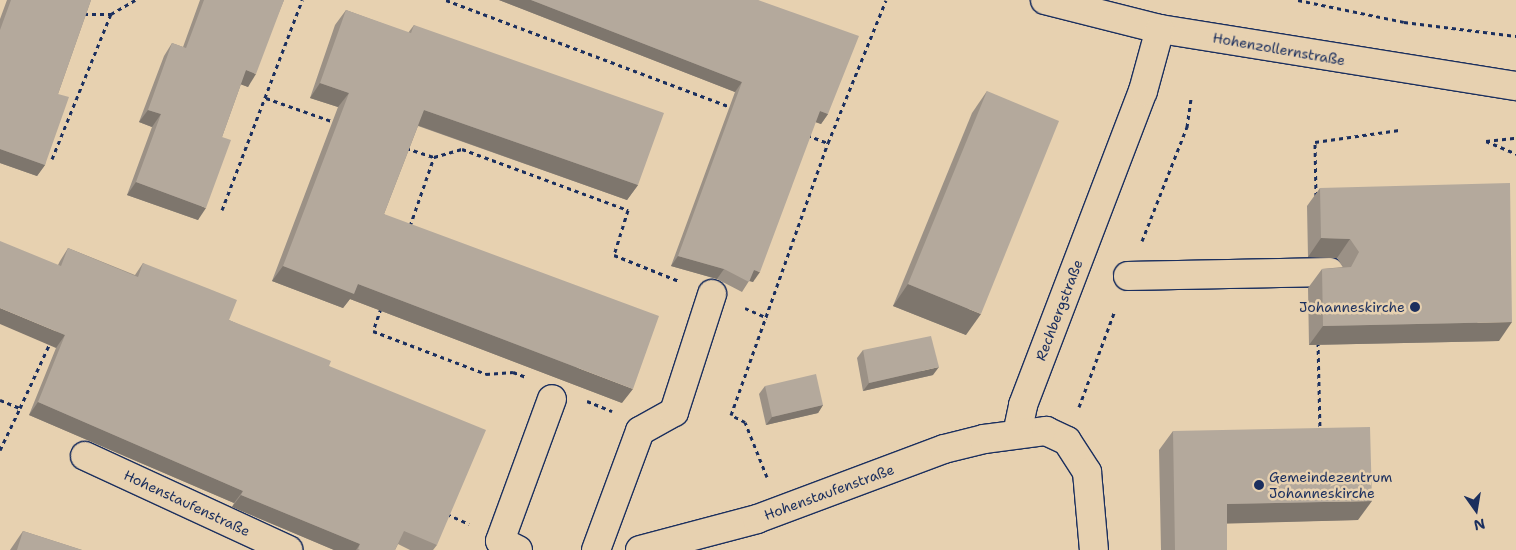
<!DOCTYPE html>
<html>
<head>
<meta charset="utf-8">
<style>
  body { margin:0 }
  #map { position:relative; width:1516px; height:550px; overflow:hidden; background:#e7d1b0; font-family:"Shantell Sans",sans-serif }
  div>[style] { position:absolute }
  .path>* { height:3px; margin-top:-1.5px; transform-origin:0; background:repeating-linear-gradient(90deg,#1b2f5e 0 4px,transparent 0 8px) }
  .roads { filter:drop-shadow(1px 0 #1b2f5e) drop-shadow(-1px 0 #1b2f5e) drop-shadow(0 1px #1b2f5e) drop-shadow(0 -1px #1b2f5e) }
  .minor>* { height:28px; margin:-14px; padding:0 14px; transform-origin:14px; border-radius:14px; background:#e7d1b0 }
  .wall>* { inset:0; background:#9b9186 }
  .shaded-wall>* { inset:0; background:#7e766d }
  .building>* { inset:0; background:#b4a99c }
  .dots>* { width:14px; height:14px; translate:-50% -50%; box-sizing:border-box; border:2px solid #e7d1b0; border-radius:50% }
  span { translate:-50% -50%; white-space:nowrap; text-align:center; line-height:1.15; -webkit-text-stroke:5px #e7d1b0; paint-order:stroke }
  .street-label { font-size:14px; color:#1b2f5e }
  .poi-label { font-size:14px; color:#1b2f5e }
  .right { translate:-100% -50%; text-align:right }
  .left { translate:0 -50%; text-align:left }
  .north { position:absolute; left:1451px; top:485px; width:50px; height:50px; -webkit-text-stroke:4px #e7d1b0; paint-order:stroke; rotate:167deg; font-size:14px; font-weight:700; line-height:20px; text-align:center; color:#1b2f5e }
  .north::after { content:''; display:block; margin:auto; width:18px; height:22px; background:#1b2f5e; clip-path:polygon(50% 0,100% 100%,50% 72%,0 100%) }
</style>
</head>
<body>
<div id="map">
  <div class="path">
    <i style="left:446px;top:0;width:307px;rotate:20.6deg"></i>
    <i style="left:1298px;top:0;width:108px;rotate:11.7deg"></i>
    <i style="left:1404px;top:22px;width:113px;rotate:7.1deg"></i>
    <i style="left:84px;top:14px;width:27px"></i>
    <i style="left:266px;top:98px;width:75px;rotate:19.4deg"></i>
    <i style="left:807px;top:135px;width:22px;rotate:21deg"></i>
    <i style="left:828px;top:143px;width:154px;rotate:-67.9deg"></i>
    <i style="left:1486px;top:141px;width:33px;rotate:23deg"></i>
    <i style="left:1486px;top:141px;width:30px;rotate:-6deg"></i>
    <i style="left:406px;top:148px;width:29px;rotate:18deg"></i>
    <i style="left:52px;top:159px;width:157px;rotate:-67.9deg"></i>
    <i style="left:111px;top:14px;width:28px;rotate:-30deg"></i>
    <i style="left:1316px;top:196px;width:54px;rotate:-91.1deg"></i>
    <i style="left:1315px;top:142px;width:85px;rotate:-8.1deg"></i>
    <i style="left:222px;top:210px;width:225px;rotate:-69.1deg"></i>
    <i style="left:410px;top:226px;width:73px;rotate:-70.8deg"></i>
    <i style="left:434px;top:157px;width:29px;rotate:-16deg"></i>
    <i style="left:462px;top:149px;width:177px;rotate:20.2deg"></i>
    <i style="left:628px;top:210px;width:47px;rotate:107.3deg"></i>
    <i style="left:614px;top:255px;width:70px;rotate:21.8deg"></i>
    <i style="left:1142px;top:241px;width:123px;rotate:-68.5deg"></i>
    <i style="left:1187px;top:127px;width:29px;rotate:-82deg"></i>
    <i style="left:381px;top:308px;width:24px;rotate:109deg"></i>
    <i style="left:373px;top:331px;width:121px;rotate:20.8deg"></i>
    <i style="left:486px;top:374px;width:27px;rotate:-4deg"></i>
    <i style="left:513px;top:372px;width:14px;rotate:21deg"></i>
    <i style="left:745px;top:308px;width:24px;rotate:24deg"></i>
    <i style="left:1318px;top:342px;width:89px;rotate:88.7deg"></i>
    <i style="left:0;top:400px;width:22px;rotate:22deg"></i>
    <i style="left:20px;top:408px;width:72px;rotate:-65.2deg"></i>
    <i style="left:587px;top:401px;width:27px;rotate:22deg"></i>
    <i style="left:1079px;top:407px;width:103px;rotate:-69.6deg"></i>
    <i style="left:0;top:450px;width:47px;rotate:-64.5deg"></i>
    <i style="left:767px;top:477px;width:59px;rotate:-111.8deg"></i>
    <i style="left:745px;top:422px;width:16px;rotate:-153deg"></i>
    <i style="left:731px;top:415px;width:289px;rotate:-70.4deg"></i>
    <i style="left:447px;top:514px;width:24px;rotate:24deg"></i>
  </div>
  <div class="roads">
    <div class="minor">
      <i style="left:1045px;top:0;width:119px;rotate:14.2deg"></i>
      <i style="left:1160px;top:29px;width:361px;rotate:9.1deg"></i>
      <i style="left:1128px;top:276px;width:202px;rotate:-1.1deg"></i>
      <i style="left:1017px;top:434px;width:30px;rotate:-78deg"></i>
      <i style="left:1023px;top:405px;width:336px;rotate:-69.1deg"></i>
      <i style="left:1143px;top:91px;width:64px;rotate:-74.7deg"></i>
      <i style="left:85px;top:456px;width:224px;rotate:24.8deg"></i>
      <i style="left:518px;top:550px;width:20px;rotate:-153deg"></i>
      <i style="left:500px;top:541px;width:151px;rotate:-69.9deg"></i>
      <i style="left:596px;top:550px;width:127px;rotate:-69.7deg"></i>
      <i style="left:640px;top:431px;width:39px;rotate:-29deg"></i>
      <i style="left:674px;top:412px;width:124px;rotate:-72.1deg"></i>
      <i style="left:640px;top:550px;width:121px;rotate:-14.8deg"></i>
      <i style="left:757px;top:519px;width:200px;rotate:-20.5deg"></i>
      <i style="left:944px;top:449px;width:41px;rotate:-14deg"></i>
      <i style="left:984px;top:439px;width:63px;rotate:-7.4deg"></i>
      <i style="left:1046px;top:431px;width:23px;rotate:25deg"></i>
      <i style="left:1067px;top:441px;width:37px;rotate:57deg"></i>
      <i style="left:1087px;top:472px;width:78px;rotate:84.9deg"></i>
    </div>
  </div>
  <div class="wall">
    <i style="clip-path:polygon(7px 0,91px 0,58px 94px,45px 165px,37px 176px,0 163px,0 19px)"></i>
    <i style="clip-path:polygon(200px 0,284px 0,248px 87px,241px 84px,222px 137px,198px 220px,127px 195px,152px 127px,139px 122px,164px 56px,172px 43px,183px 47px)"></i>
    <i style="clip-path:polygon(499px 0,758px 0,828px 114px,821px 124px,815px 122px,753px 282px,749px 281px,742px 292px,717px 279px,671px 266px,735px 92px)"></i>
    <i style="clip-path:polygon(346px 10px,408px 33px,414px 25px,638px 185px,627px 200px,418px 126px,384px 214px,622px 403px,350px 299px,343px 308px,272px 281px,338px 107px,310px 98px,335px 25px)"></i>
    <i style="clip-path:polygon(987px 91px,966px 335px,893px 306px,972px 113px)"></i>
    <i style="clip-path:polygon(1320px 188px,1499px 341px,1309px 345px,1308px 288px,1322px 269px,1343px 267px,1337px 258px,1308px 257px,1307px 206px)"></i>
    <i style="clip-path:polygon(68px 248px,135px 275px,143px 263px,229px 320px,329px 366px,437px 545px,433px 550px,410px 550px,398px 544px,395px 550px,334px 550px,232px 507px,234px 503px,29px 415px,56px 348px,58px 265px,60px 261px)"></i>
    <i style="clip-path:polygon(863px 350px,933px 375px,863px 391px,857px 358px)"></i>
    <i style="clip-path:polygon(765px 386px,823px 405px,818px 413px,766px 425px,759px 394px)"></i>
    <i style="clip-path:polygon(1173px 431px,1358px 520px,1227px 523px,1227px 550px,1161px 550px,1159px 450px)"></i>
    <i style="clip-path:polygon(23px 531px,82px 550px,10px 550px)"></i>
  </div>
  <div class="shaded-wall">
    <i style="clip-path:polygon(499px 0,531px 0,742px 82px,735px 92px)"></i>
    <i style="clip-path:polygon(246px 70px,256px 74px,248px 87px,237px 83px)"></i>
    <i style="clip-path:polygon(320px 83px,349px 93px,338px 107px,310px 98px)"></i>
    <i style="clip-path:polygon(148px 110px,161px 114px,152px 127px,139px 122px)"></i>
    <i style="clip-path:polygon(424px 110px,638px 185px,627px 200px,414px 124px)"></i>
    <i style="clip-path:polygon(820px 111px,828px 114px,821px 124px,813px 121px)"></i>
    <i style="clip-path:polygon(0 149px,45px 165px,37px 176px,0 163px)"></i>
    <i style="clip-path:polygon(136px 182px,206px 208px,198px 220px,127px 195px)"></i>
    <i style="clip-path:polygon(1321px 238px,1350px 239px,1337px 258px,1308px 257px)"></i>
    <i style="clip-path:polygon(678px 256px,724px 269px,717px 279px,671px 266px)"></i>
    <i style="clip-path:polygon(283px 266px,358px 284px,633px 389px,622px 403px,350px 299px,343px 308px,272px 281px)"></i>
    <i style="clip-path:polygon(754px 270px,760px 272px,753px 282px,747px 280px)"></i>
    <i style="clip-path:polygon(908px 284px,981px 314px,966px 335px,893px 306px)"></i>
    <i style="clip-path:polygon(0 308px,65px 335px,56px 348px,0 324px)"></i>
    <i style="clip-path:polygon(1512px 322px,1499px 341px,1309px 345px,1323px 326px)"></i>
    <i style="clip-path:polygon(939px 367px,933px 375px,863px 391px,869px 383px)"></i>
    <i style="clip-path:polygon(38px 402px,243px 491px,234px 503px,29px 415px)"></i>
    <i style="clip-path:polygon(823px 405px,818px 413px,766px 425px,772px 417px)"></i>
    <i style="clip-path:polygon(241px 495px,360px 544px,356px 550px,334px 550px,232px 507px)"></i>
    <i style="clip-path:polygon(1372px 501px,1358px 520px,1213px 524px,1227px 504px)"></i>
  </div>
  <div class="building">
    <i style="clip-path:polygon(11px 0,91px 0,58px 94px,69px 97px,45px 165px,0 149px,0 30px)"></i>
    <i style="clip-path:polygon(204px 0,284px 0,256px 74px,246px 70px,222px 137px,231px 140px,206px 208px,136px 182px,161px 114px,148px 110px,172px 43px,186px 48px)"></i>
    <i style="clip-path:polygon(531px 0,758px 0,859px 36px,828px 114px,820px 111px,760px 272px,754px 270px,749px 282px,724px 269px,678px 256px,742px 82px)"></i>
    <i style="clip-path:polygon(346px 10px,411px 33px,414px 25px,664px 113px,638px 185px,424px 110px,384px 214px,659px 316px,633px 389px,358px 284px,354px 294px,283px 266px,349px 93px,320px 83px)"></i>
    <i style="clip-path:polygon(987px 91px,1059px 121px,981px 314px,908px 284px)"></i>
    <i style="clip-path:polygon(1510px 183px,1512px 322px,1323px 326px,1322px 269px,1351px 267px,1359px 252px,1350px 239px,1321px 238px,1320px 188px)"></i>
    <i style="clip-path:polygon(0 241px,61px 266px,68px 248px,138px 277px,143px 263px,207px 288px,237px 300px,229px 320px,331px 361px,329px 366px,486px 430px,437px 545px,404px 531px,395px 550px,360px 550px,358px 549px,360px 544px,241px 495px,243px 491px,38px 402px,65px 335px,0 308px)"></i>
    <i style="clip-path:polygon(931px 336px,939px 367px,869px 383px,863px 350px)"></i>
    <i style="clip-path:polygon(816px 374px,823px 405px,772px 417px,765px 386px)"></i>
    <i style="clip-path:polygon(1370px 427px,1372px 501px,1227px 504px,1227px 550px,1175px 550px,1173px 431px)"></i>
    <i style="clip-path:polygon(23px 531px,82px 550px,17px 550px)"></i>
  </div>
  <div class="dots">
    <i style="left:1415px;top:307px;background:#1b2f5e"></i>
    <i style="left:1259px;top:485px;background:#1b2f5e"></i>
  </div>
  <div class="street-label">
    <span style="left:1279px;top:49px;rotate:10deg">Hohenzollernstraße</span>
    <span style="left:1059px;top:310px;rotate:-69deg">Rechbergstraße</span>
    <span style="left:829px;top:492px;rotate:-20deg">Hohenstaufenstraße</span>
    <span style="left:187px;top:503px;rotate:25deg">Hohenstaufenstraße</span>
  </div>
  <div class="poi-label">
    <span class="right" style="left:1405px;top:307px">Johanneskirche</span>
    <span class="left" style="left:1269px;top:485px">Gemeindezentrum<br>Johanneskirche</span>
  </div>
  <div class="north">N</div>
</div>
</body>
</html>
